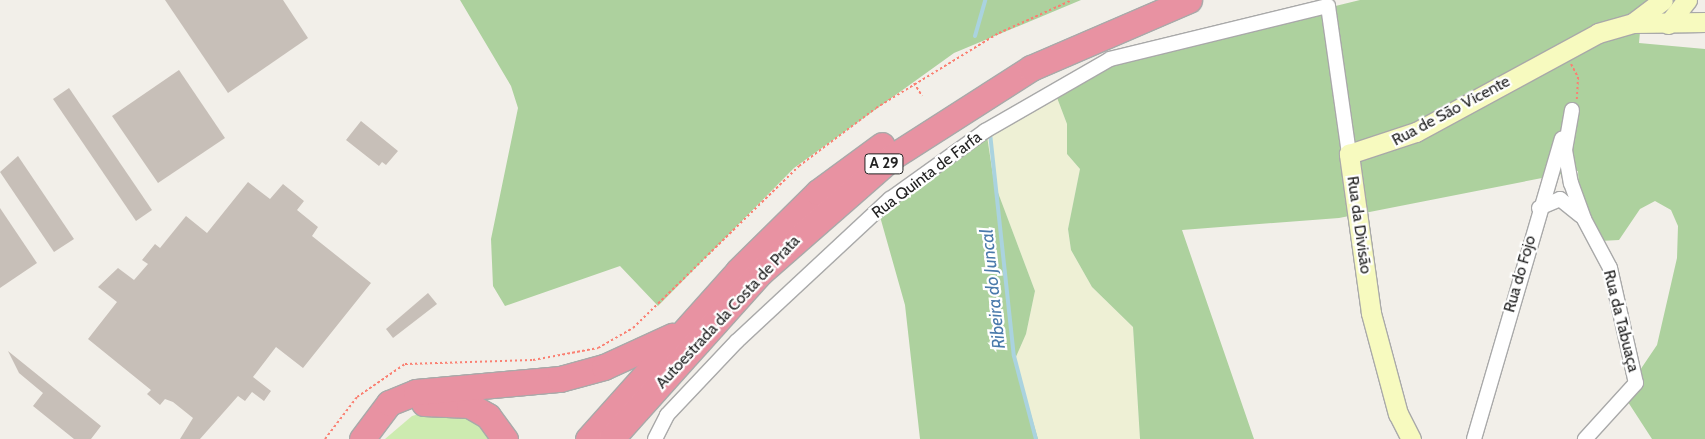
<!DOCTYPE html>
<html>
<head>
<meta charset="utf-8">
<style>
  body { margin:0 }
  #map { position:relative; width:1705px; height:439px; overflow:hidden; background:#f2efe9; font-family:Cabin,sans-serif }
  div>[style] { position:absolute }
  .farmland>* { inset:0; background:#eef0d5 }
  .grass>* { inset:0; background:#cdebb0 }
  .forest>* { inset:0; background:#add19e }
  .stream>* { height:4px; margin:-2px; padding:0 2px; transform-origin:2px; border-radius:2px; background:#aad3df }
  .building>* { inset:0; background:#c7bfb8 }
  .path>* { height:2px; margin-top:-1px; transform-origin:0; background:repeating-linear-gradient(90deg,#fa8072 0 2.5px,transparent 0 5px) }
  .roads { filter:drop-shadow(1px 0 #a9a9a9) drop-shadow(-1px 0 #a9a9a9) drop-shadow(0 1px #a9a9a9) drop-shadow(0 -1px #a9a9a9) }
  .street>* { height:14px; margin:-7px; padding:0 7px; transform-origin:7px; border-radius:7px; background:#fff }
  .secondary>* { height:19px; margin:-9.5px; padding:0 9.5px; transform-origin:9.5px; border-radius:9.5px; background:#f7fabf }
  .highway>* { height:25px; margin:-12.5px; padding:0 12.5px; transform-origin:12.5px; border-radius:12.5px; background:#e892a2 }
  span { translate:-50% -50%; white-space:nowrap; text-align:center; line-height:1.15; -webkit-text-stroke:4.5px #fff; paint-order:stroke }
  .shield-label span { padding:1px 4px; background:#fff; border:1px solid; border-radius:4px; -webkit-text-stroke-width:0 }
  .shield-label { font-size:15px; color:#222; font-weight:700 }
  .street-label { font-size:16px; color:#222 }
  .water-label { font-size:18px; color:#4a7aab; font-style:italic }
</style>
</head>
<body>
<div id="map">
  <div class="farmland">
    <i style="clip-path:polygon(1056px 95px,1067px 124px,1067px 154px,1080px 169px,1068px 229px,1071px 250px,1092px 287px,1133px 327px,1140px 439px,1038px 439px,1015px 359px,1026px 334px,1035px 291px,994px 182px,987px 136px)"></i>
  </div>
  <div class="grass">
    <i style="clip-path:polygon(437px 409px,474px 419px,497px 439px,385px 439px,412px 416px)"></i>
  </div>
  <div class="forest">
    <i style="clip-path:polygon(460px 0,1081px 0,954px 53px,794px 168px,658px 306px,620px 266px,505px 306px,493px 286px,491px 239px,518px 108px,511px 86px)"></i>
    <i style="clip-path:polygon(1360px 0,1652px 0,1642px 9px,1639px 43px,1705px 49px,1705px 439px,1652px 439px,1628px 402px,1634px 379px,1657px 345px,1677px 258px,1678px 226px,1671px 210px,1655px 201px,1640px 209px,1619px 240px,1600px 241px,1579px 193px,1578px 171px,1339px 218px,1182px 230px,1254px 439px,1140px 439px,1133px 327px,1092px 287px,1071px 250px,1068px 229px,1080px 169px,1067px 154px,1067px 124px,1056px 95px,1118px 59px)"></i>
    <i style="clip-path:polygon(987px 136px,994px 182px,1035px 291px,1026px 334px,1015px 359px,1038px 439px,920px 439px,905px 305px,879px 213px)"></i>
  </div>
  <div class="stream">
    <i style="left:975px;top:36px;width:37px;rotate:-74deg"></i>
    <i style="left:990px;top:133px;width:224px;rotate:83.9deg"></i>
    <i style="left:1014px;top:356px;width:86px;rotate:75.2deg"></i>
  </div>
  <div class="building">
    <i style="clip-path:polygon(165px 0,283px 0,308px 38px,228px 93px)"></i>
    <i style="clip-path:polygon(179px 70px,225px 138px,158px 183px,112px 116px)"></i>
    <i style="clip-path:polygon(69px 88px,152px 210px,136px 221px,53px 99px)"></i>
    <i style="clip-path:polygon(361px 121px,398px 151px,386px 165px,382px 162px,379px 166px,346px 140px)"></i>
    <i style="clip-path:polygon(18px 156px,74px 239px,54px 252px,0 172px)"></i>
    <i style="clip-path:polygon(248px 182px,270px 199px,283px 184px,304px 201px,297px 210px,318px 227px,312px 236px,371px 283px,303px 368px,276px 347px,253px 377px,271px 391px,264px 401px,252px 392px,245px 401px,238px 396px,200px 439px,180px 439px,193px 418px,173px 402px,165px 399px,160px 405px,147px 394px,151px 390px,88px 339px,117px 302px,98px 287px,118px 268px,134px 280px,148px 264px,142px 260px,155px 244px,160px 248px,186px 216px,207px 233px)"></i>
    <i style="clip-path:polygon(0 208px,37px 263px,0 288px)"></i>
    <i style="clip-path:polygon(428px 293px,437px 304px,393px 338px,386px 329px)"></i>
    <i style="clip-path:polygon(8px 351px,101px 426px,91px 439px,74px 439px,33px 406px,43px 393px,19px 373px)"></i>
  </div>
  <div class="path">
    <i style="left:1571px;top:64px;width:15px;rotate:62deg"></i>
    <i style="left:1578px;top:77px;width:22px;rotate:93deg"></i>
    <i style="left:914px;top:83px;width:15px;rotate:58deg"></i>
    <i style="left:325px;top:439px;width:53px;rotate:-52.7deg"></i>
    <i style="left:357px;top:397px;width:58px;rotate:-34.5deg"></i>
    <i style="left:405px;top:364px;width:128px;rotate:-1.8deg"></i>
    <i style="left:533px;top:360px;width:66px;rotate:-10.5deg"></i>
    <i style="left:598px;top:348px;width:40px;rotate:-29.7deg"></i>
    <i style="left:633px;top:328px;width:232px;rotate:-44.3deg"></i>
    <i style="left:799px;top:166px;width:96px;rotate:-37deg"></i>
    <i style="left:876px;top:108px;width:144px;rotate:-31.4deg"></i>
    <i style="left:999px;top:33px;width:80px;rotate:-24.3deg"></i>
  </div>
  <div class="roads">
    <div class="street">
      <i style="left:1572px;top:110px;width:41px;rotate:99.9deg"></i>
      <i style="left:1565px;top:150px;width:34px;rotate:80deg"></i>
      <i style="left:1571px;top:183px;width:38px;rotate:70deg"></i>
      <i style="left:1584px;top:219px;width:55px;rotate:62deg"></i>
      <i style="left:1610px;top:268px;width:118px;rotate:77.3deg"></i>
      <i style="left:1636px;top:383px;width:76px;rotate:132.3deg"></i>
      <i style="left:1539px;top:208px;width:23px;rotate:-23deg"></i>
      <i style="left:1560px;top:199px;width:26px;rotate:39deg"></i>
      <i style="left:655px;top:439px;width:27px;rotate:-63deg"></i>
      <i style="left:667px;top:415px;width:102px;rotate:-46.6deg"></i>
      <i style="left:737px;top:341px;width:209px;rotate:-42.9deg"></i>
      <i style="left:890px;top:199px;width:117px;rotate:-35.6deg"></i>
      <i style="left:985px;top:131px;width:144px;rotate:-29.9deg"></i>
      <i style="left:1110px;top:59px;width:224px;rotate:-13.7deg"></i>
      <i style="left:1328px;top:6px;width:149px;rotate:81.9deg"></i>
      <i style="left:1474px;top:439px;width:313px;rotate:-73.7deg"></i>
    </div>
    <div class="secondary">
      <i style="left:1634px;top:22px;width:36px;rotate:-37deg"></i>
      <i style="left:1668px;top:24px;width:31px;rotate:-52deg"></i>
      <i style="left:1411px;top:439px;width:28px;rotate:-117deg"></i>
      <i style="left:1398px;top:414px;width:105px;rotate:-105deg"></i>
      <i style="left:1371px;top:313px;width:161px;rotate:-97.9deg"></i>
      <i style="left:1349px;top:154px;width:71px;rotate:-18.2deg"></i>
      <i style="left:1416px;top:132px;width:207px;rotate:-28.5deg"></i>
      <i style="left:1598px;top:33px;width:36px;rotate:-16deg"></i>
      <i style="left:1633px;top:23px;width:72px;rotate:-0.8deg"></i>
    </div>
    <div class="highway">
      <i style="left:424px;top:403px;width:45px;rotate:2.5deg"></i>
      <i style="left:469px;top:405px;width:22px;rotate:30deg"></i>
      <i style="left:488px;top:416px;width:29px;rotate:54deg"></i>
      <i style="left:362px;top:439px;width:45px;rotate:-53.1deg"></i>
      <i style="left:389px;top:403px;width:29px;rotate:-22deg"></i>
      <i style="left:416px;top:392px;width:145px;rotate:-5.2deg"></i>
      <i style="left:560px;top:379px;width:46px;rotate:-15.3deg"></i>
      <i style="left:604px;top:367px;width:75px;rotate:-24.5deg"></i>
      <i style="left:588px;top:439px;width:225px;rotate:-48.2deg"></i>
      <i style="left:738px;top:271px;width:112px;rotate:-44.6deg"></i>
      <i style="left:818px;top:192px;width:79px;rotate:-36.3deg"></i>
      <i style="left:611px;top:439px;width:226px;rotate:-48.1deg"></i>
      <i style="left:762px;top:271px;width:173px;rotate:-41.2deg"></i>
      <i style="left:892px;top:157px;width:165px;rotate:-32.6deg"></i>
      <i style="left:1031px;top:68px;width:172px;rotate:-23.3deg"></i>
    </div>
  </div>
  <div class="shield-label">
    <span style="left:884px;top:164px">A 29</span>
  </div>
  <div class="street-label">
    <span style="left:1451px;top:111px;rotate:-28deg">Rua de São Vicente</span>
    <span style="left:927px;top:175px;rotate:-37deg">Rua Quinta de Farfa</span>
    <span style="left:1359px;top:225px;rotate:82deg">Rua da Divisão</span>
    <span style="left:1520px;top:274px;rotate:-74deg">Rua do Fojo</span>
    <span style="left:728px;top:312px;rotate:-47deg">Autoestrada da Costa de Prata</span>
    <span style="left:1621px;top:321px;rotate:76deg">Rua da Tabuaça</span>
  </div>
  <div class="water-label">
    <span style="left:993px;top:289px;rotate:-96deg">Ribeira do Juncal</span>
  </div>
</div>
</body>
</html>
